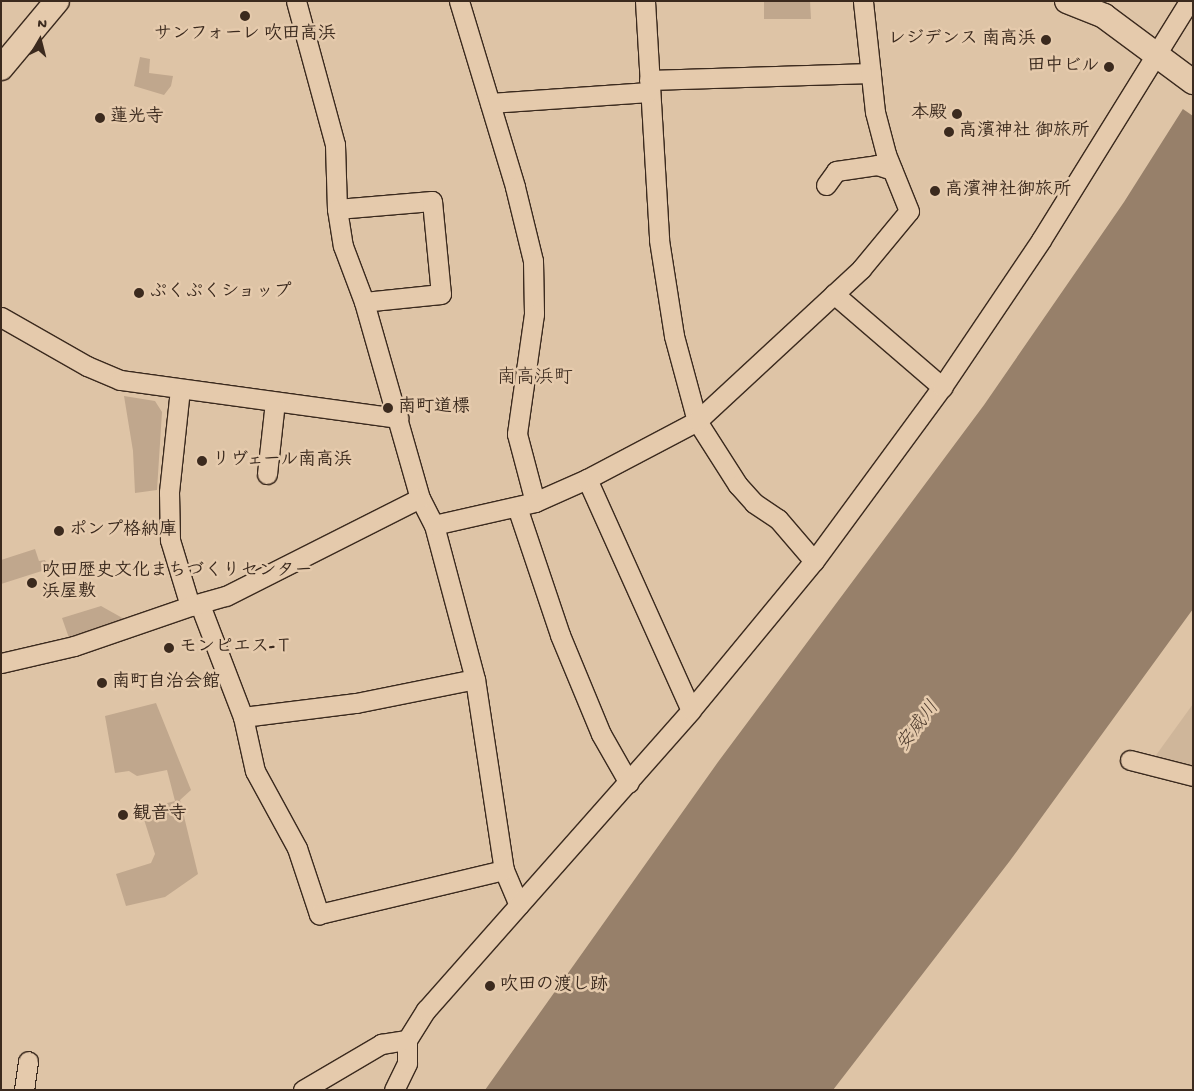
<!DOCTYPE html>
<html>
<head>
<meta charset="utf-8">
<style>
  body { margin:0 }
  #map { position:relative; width:1194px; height:1091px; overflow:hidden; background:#dec4a6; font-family:"Gochi Hand","Klee One",sans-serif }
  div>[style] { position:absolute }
  .built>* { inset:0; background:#cfb69a }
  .green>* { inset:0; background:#c0a78d }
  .water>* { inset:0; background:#97806a }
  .pier>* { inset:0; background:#dec4a6 }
  .roads { filter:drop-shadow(1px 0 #3b2a1e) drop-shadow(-1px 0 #3b2a1e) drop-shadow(0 1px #3b2a1e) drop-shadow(0 -1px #3b2a1e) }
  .minor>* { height:19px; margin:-9.5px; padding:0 9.5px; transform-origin:9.5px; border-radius:9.5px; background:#e5caac }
  .tertiary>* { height:24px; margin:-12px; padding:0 12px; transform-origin:12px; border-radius:12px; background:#e5caac }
  .dots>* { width:14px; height:14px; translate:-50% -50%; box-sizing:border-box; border:2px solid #e5caac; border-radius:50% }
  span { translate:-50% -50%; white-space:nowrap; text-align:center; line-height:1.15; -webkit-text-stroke:5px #e5caac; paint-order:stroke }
  .poi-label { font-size:18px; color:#3b2a1e; font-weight:700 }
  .right { translate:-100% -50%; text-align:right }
  .left { translate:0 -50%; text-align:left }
  .neighbourhood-label { font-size:19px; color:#3b2a1e }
  .water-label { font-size:19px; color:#4d3b2d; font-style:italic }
  .frame { position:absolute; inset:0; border:2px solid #3b2a1e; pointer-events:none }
  .north { position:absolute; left:15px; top:15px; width:50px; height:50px; -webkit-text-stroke:4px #e5caac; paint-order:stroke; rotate:8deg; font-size:14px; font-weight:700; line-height:20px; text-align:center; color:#3b2a1e }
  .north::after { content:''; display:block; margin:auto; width:18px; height:22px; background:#3b2a1e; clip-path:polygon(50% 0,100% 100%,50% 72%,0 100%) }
</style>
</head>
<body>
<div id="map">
  <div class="built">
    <i style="clip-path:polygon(1193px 704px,1193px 770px,1154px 758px)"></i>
  </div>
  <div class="green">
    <i style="clip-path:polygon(764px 1px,810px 1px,811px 19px,764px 19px)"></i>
    <i style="clip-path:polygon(140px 57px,150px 59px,149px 73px,173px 76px,171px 86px,164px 95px,134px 86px)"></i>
    <i style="clip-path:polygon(124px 396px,155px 401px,162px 412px,157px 490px,135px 493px,133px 451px)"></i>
    <i style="clip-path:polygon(35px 549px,39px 561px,45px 560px,48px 569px,1px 584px,1px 560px)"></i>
    <i style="clip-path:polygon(101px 606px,126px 620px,69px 638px,62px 618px)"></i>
    <i style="clip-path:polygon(156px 703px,191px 790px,180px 800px,198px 874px,165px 897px,126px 906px,116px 874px,151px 863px,155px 854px,141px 810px,175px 801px,167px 770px,137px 776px,129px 771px,115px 773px,105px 716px)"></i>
  </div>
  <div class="water">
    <i style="clip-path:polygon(1193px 93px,1193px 609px,1009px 862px,833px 1090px,485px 1090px,718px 762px,984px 405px,1124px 202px)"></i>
  </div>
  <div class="pier">
    <i style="clip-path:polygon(1193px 90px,1193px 116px,1180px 107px)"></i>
  </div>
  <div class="roads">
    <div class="minor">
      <i style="left:296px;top:1px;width:149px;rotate:74.8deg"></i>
      <i style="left:335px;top:145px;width:64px;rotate:88.2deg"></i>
      <i style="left:337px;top:209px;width:37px;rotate:81deg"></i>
      <i style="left:343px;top:246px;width:60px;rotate:69.4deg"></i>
      <i style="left:364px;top:302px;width:204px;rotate:74.1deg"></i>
      <i style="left:420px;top:498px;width:30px;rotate:63deg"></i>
      <i style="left:434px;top:525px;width:159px;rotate:75.1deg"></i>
      <i style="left:475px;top:679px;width:193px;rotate:81.4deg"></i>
      <i style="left:504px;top:870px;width:38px;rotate:67deg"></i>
      <i style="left:459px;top:1px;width:194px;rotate:73.2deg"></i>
      <i style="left:515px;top:187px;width:76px;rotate:76.3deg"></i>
      <i style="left:533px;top:261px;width:53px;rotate:88.9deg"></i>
      <i style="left:534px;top:314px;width:121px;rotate:98.1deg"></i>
      <i style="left:517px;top:434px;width:70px;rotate:75.2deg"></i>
      <i style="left:645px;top:1px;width:239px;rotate:86.6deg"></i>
      <i style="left:659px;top:240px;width:97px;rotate:81.1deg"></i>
      <i style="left:674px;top:336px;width:88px;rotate:74.9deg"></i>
      <i style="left:697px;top:421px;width:76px;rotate:57.4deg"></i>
      <i style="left:738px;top:485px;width:24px;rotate:48deg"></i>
      <i style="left:754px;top:503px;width:29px;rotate:34deg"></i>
      <i style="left:778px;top:519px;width:55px;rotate:49.4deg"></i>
      <i style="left:649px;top:80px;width:222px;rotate:-1.8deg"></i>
      <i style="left:490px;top:103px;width:159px;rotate:-4deg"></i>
      <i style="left:826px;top:185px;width:17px;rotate:-54deg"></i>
      <i style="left:836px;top:171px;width:41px;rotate:-8.3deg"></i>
      <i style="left:877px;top:165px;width:16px;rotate:18deg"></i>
      <i style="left:337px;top:209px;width:95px;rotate:-4.8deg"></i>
      <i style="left:432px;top:201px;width:93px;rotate:84.5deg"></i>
      <i style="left:441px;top:294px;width:77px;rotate:174.1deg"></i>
      <i style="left:834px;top:294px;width:143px;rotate:40.7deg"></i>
      <i style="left:1px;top:317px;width:99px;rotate:29.7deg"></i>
      <i style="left:87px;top:366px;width:36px;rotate:23deg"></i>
      <i style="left:120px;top:380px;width:281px;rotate:7.8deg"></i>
      <i style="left:180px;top:389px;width:104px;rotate:96.1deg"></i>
      <i style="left:169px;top:492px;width:48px;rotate:88.8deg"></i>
      <i style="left:170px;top:540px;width:69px;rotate:73.1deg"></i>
      <i style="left:267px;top:474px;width:72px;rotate:-83.7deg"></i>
      <i style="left:587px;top:479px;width:253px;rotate:65.8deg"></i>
      <i style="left:517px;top:507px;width:135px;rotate:71.4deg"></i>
      <i style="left:560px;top:635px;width:107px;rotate:67.5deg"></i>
      <i style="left:601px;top:734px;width:56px;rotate:60.3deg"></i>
      <i style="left:434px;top:525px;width:104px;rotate:-12.8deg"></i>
      <i style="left:535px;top:502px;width:57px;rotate:-23.9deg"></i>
      <i style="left:587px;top:479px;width:124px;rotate:-27.8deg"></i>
      <i style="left:697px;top:421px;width:224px;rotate:-42.8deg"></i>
      <i style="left:861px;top:269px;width:75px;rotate:-50.4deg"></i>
      <i style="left:909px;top:211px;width:61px;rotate:-112deg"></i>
      <i style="left:886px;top:154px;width:43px;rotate:-104.7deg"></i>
      <i style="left:875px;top:112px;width:112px;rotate:-96.2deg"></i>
      <i style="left:200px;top:605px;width:120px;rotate:69deg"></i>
      <i style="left:243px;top:717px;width:55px;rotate:77.5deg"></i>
      <i style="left:255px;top:771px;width:88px;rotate:61.4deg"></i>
      <i style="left:297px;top:848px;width:70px;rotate:71.6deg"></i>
      <i style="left:319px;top:914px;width:190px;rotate:-13.4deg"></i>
      <i style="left:1px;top:663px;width:75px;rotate:-13.1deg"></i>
      <i style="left:74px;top:646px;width:123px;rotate:-19deg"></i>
      <i style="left:190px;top:606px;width:37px;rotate:-16deg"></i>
      <i style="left:226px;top:596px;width:217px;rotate:-26.8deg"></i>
      <i style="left:243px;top:717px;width:114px;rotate:-7.1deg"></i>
      <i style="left:356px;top:703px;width:121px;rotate:-11.4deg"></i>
      <i style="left:1130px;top:760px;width:65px;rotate:14.3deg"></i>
      <i style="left:24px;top:1090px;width:29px;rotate:-82deg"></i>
      <i style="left:303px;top:1090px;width:91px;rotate:-30.5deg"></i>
      <i style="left:381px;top:1044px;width:26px;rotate:-9deg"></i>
      <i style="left:394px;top:1090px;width:30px;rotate:-64deg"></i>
      <i style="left:407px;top:1063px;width:23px;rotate:-90deg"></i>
      <i style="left:407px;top:1040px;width:36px;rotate:-58deg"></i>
      <i style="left:426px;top:1010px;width:400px;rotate:-48.5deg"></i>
      <i style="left:691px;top:710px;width:193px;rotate:-50.5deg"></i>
      <i style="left:814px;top:561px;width:216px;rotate:-53.7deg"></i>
      <i style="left:942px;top:387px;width:177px;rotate:-56deg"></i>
      <i style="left:1041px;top:240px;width:281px;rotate:-58.2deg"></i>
    </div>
    <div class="tertiary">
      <i style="left:1067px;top:1px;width:40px;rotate:22deg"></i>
      <i style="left:1104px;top:16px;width:111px;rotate:36.6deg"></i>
      <i style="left:1px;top:68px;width:87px;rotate:-50.1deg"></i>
    </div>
  </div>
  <div class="dots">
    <i style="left:245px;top:16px;background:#3b2a1e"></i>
    <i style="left:1046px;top:40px;background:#3b2a1e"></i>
    <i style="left:1109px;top:67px;background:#3b2a1e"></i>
    <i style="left:957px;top:114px;background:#3b2a1e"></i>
    <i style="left:100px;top:118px;background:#3b2a1e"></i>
    <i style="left:949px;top:132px;background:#3b2a1e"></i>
    <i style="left:935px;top:191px;background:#3b2a1e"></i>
    <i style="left:139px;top:293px;background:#3b2a1e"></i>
    <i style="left:388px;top:408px;background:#3b2a1e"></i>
    <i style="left:202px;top:461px;background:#3b2a1e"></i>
    <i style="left:59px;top:531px;background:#3b2a1e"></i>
    <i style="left:32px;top:583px;background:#3b2a1e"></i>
    <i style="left:169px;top:648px;background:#3b2a1e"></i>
    <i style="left:102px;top:683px;background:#3b2a1e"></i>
    <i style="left:123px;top:815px;background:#3b2a1e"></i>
    <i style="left:490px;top:986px;background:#3b2a1e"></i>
  </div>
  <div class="poi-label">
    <span style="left:245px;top:35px">サンフォーレ 吹田高浜</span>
    <span class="right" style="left:1036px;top:40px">レジデンス 南高浜</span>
    <span class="right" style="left:1099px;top:67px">田中ビル</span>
    <span class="right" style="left:947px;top:114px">本殿</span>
    <span class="left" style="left:110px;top:118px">蓮光寺</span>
    <span class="left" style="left:959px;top:132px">高濱神社 御旅所</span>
    <span class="left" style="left:945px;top:191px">高濱神社御旅所</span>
    <span class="left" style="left:149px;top:293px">ぷくぷくショップ</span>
    <span class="left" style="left:398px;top:408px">南町道標</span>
    <span class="left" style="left:212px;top:461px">リヴェール南高浜</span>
    <span class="left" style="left:69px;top:531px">ポンプ格納庫</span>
    <span class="left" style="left:42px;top:583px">吹田歴史文化まちづくりセンター<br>浜屋敷</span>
    <span class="left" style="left:179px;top:648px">モンピエス-Ｔ</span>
    <span class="left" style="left:112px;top:683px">南町自治会館</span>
    <span class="left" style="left:133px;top:815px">観音寺</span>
    <span class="left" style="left:500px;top:986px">吹田の渡し跡</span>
  </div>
  <div class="neighbourhood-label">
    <span style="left:535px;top:379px">南高浜町</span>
  </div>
  <div class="water-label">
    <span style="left:919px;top:727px;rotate:-53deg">安威川</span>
  </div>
  <div class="frame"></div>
  <div class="north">N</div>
</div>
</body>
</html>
